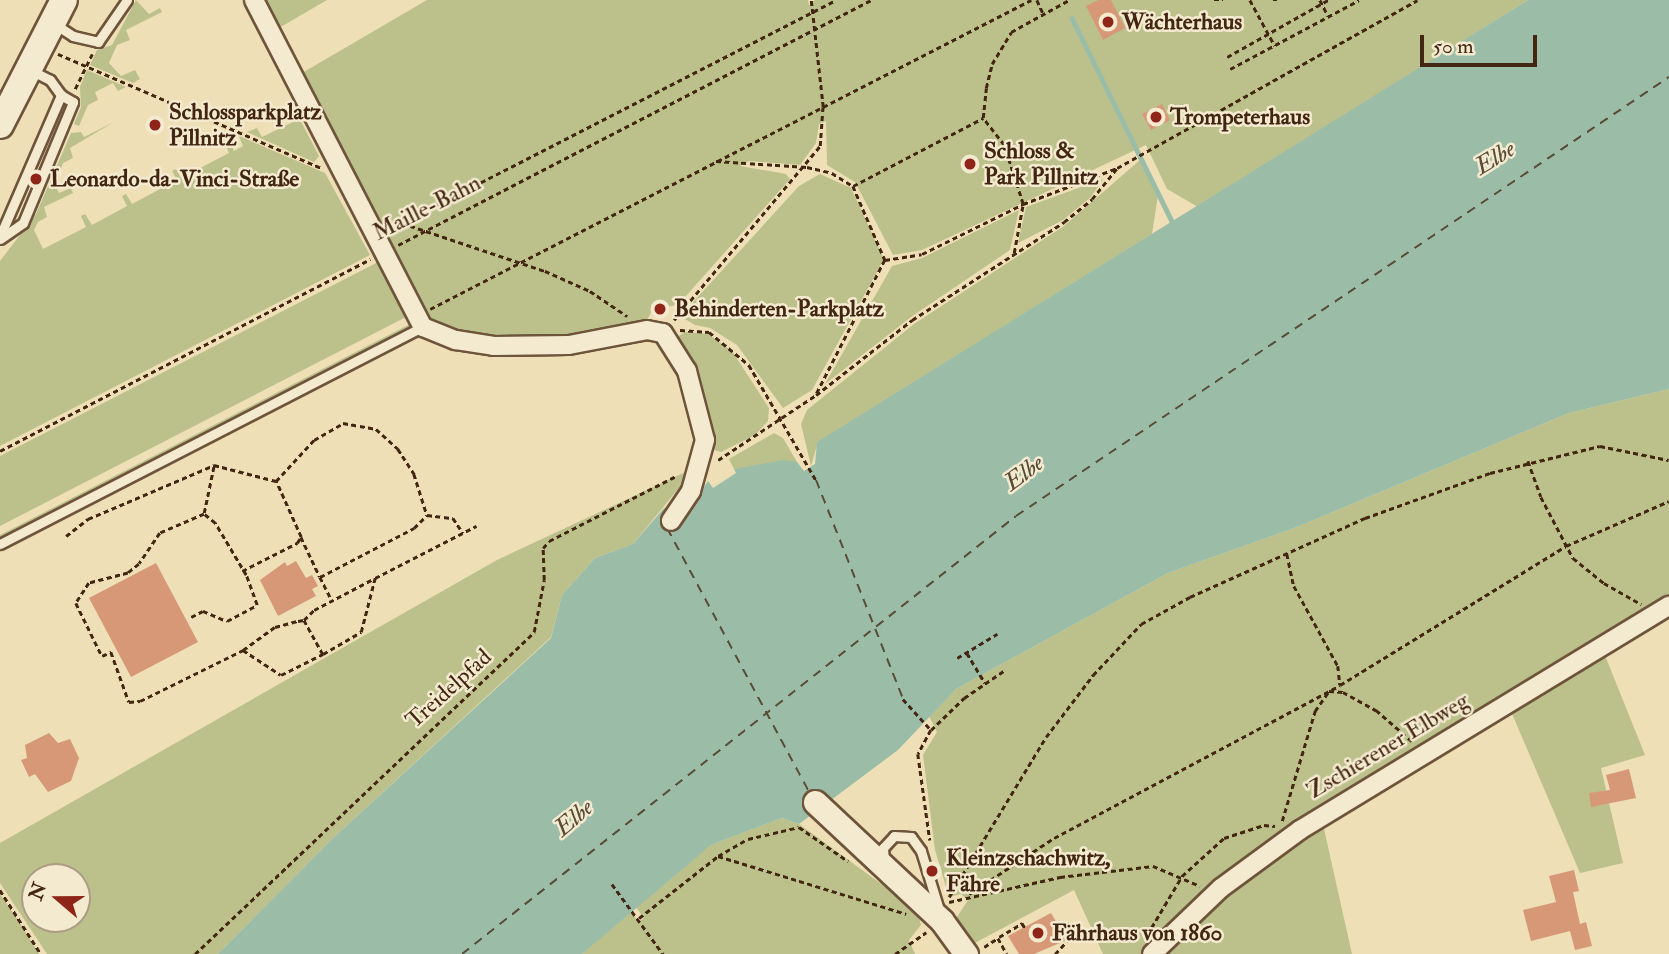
<!DOCTYPE html>
<html>
<head>
<meta charset="utf-8">
<style>
  body { margin:0 }
  #map { position:relative; width:1669px; height:954px; overflow:hidden; background:#eedfb7; font-family:"IM FELL Double Pica",serif }
  div>[style] { position:absolute }
  .green>* { inset:0; background:#bcc18c }
  .water>* { inset:0; background:#9bbda8 }
  .stream>* { height:4.5px; margin:-2.25px; padding:0 2.25px; transform-origin:2.25px; border-radius:2.25px; background:#9bbda8 }
  .ferry>* { height:2px; margin-top:-1px; transform-origin:0; background:repeating-linear-gradient(90deg,#594c37 0 9px,transparent 0 16px) }
  .building>* { inset:0; background:#d79878 }
  .path>* { height:2.5px; margin-top:-1.25px; transform-origin:0; background:repeating-linear-gradient(90deg,#432611 0 5px,transparent 0 8.5px) }
  .roads { filter:drop-shadow(2px 0 #6e543a) drop-shadow(-2px 0 #6e543a) drop-shadow(0 2px #6e543a) drop-shadow(0 -2px #6e543a) }
  .service>* { height:9px; margin:-4.5px; padding:0 4.5px; transform-origin:4.5px; border-radius:4.5px; background:#f4ead0 }
  .minor>* { height:18px; margin:-9px; padding:0 9px; transform-origin:9px; border-radius:9px; background:#f4ead0 }
  .tertiary>* { height:23px; margin:-11.5px; padding:0 11.5px; transform-origin:11.5px; border-radius:11.5px; background:#f4ead0 }
  .secondary>* { height:26px; margin:-13px; padding:0 13px; transform-origin:13px; border-radius:13px; background:#f4ead0 }
  .dots>* { width:19px; height:19px; translate:-50% -50%; box-sizing:border-box; border:4px solid #f4ead0; border-radius:50% }
  span { translate:-50% -50%; white-space:nowrap; text-align:center; line-height:1.15; -webkit-text-stroke:5px #f4ead0; paint-order:stroke }
  .poi-label { font-size:23px; color:#432611; font-weight:700 }
  .left { translate:0 -50%; text-align:left }
  .street-label { font-size:23px; color:#432611 }
  .water-label { font-size:24px; color:#594c37; font-style:italic }
  .north { position:absolute; left:21px; top:863px; width:70px; height:70px; box-sizing:border-box; background:#f4ead0; border:2px solid #ad9c84; border-radius:50%; rotate:290deg; font-size:19px; font-weight:700; line-height:28px; text-align:center; color:#432611 }
  .north::after { content:''; display:block; margin:auto; width:24px; height:32px; background:#8f2418; clip-path:polygon(50% 0,100% 100%,50% 72%,0 100%) }
  .scale { position:absolute; left:1420px; top:35px; width:117px; height:32px; box-sizing:border-box; border:4px solid #432611; border-top:0; padding-left:9px; font-size:21px; line-height:24px; white-space:nowrap; color:#432611; -webkit-text-stroke:5px #f4ead0; paint-order:stroke }
</style>
</head>
<body>
<div id="map">
  <div class="green">
    <i style="clip-path:polygon(136px 0,149px 14px,160px 8px,162px 12px,126px 30px,130px 40px,117px 45px,109px 63px,121px 76px,135px 70px,140px 79px,133px 83px,90px 65px,97px 50px,112px 45px)"></i>
    <i style="clip-path:polygon(266px 0,327px 0,279px 28px)"></i>
    <i style="clip-path:polygon(427px 0,808px 0,809px 5px,815px 0,1528px 0,1198px 207px,1167px 189px,1146px 145px,922px 250px,893px 255px,855px 182px,827px 165px,826px 121px,819px 124px,816px 143px,800px 165px,749px 161px,740px 166px,786px 174px,790px 179px,678px 305px,653px 309px,646px 322px,569px 340px,532px 342px,459px 334px,424px 315px,302px 73px)"></i>
    <i style="clip-path:polygon(87px 70px,126px 87px,118px 91px,113px 83px,95px 92px,98px 100px,88px 105px,79px 126px,74px 124px,81px 107px,80px 87px)"></i>
    <i style="clip-path:polygon(294px 108px,319px 156px,314px 162px,247px 132px,257px 128px,262px 137px,295px 121px,290px 110px)"></i>
    <i style="clip-path:polygon(114px 122px,70px 148px,73px 158px,63px 163px,55px 185px,59px 193px,71px 188px,73px 193px,44px 207px,47px 217px,38px 222px,34px 230px,43px 249px,86px 227px,81px 216px,85px 214px,92px 225px,127px 206px,122px 196px,126px 194px,132px 204px,177px 180px,172px 171px,176px 169px,181px 178px,229px 153px,225px 143px,229px 141px,234px 151px,243px 146px,239px 136px,325px 173px,370px 255px,0 446px,0 261px,36px 214px,71px 133px,81px 132px,84px 137px)"></i>
    <i style="clip-path:polygon(1140px 160px,1158px 195px,1152px 234px,818px 442px,811px 466px,801px 424px,807px 410px,914px 324px,1064px 226px)"></i>
    <i style="clip-path:polygon(820px 174px,851px 188px,884px 259px,812px 390px,783px 408px,737px 345px,710px 328px,695px 325px,685px 319px,685px 311px,799px 186px)"></i>
    <i style="clip-path:polygon(1103px 179px,1091px 197px,1063px 220px,1018px 243px,1026px 207px)"></i>
    <i style="clip-path:polygon(1019px 210px,1010px 250px,911px 317px,825px 384px,892px 266px,922px 258px)"></i>
    <i style="clip-path:polygon(380px 261px,408px 316px,0 526px,0 456px)"></i>
    <i style="clip-path:polygon(412px 323px,414px 327px,0 540px,0 535px)"></i>
    <i style="clip-path:polygon(686px 332px,708px 334px,732px 351px,769px 408px,768px 421px,755px 435px,721px 452px,714px 450px,702px 385px,675px 338px)"></i>
    <i style="clip-path:polygon(1669px 389px,1669px 599px,1322px 820px,1352px 954px,1103px 954px,1074px 890px,971px 945px,957px 917px,968px 900px,961px 894px,949px 897px,935px 850px,923px 755px,937px 732px,929px 716px,956px 689px,1168px 573px,1297px 527px,1569px 413px)"></i>
    <i style="clip-path:polygon(774px 433px,783px 438px,797px 462px,734px 469px,729px 459px)"></i>
    <i style="clip-path:polygon(evenodd,696px 467px,633px 544px,595px 558px,562px 595px,551px 637px,331px 840px,218px 954px,47px 954px,0 883px,0 843px,497px 560px,696px 467px,35px 877px,77px 877px,77px 919px,35px 919px,35px 877px)"></i>
    <i style="clip-path:polygon(1604px 653px,1645px 755px,1601px 768px,1623px 863px,1580px 873px,1510px 709px)"></i>
    <i style="clip-path:polygon(782px 818px,799px 824px,917px 910px,921px 925px,909px 940px,915px 954px,582px 954px,630px 911px,639px 922px,644px 918px,635px 906px,711px 845px)"></i>
    <i style="clip-path:polygon(0 894px,20px 923px,39px 954px,0 954px)"></i>
  </div>
  <div class="water">
    <i style="clip-path:polygon(1528px 0,1669px 0,1669px 389px,1569px 413px,1297px 527px,1168px 573px,956px 689px,898px 750px,799px 824px,782px 818px,711px 845px,582px 954px,218px 954px,331px 840px,551px 638px,562px 595px,595px 558px,633px 544px,664px 508px,682px 519px,708px 481px,713px 488px,736px 473px,734px 469px,784px 460px,797px 462px,804px 471px,815px 464px,817px 442px)"></i>
  </div>
  <div class="stream">
    <i style="left:1072px;top:18px;width:233px;rotate:63.8deg"></i>
  </div>
  <div class="ferry">
    <i style="left:816px;top:480px;width:236px;rotate:68.3deg"></i>
    <i style="left:667px;top:528px;width:300px;rotate:61.7deg"></i>
    <i style="left:462px;top:954px;width:706px;rotate:-38.33deg"></i>
    <i style="left:1016px;top:516px;width:787px;rotate:-33.91deg"></i>
  </div>
  <div class="building">
    <i style="clip-path:polygon(1098px 0,1111px 0,1125px 28px,1103px 40px,1086px 6px)"></i>
    <i style="clip-path:polygon(1162px 104px,1170px 120px,1151px 130px,1142px 114px)"></i>
    <i style="clip-path:polygon(296px 561px,306px 578px,312px 575px,318px 586px,312px 589px,316px 596px,278px 616px,260px 580px,285px 562px,287px 566px)"></i>
    <i style="clip-path:polygon(156px 563px,198px 642px,131px 677px,89px 598px)"></i>
    <i style="clip-path:polygon(49px 733px,58px 743px,70px 739px,79px 758px,71px 781px,48px 792px,35px 774px,29px 777px,21px 760px,27px 758px,25px 745px)"></i>
    <i style="clip-path:polygon(1629px 769px,1636px 798px,1591px 807px,1589px 793px,1610px 790px,1606px 775px)"></i>
    <i style="clip-path:polygon(1574px 870px,1579px 891px,1573px 892px,1580px 924px,1586px 922px,1592px 946px,1575px 950px,1570px 931px,1531px 941px,1523px 910px,1556px 902px,1549px 876px)"></i>
    <i style="clip-path:polygon(1051px 913px,1067px 940px,1034px 954px,1019px 954px,1008px 936px)"></i>
  </div>
  <div class="path">
    <i style="left:1037px;top:0;width:14px;rotate:65deg"></i>
    <i style="left:1214px;top:0;width:9px"></i>
    <i style="left:1250px;top:0;width:52px;rotate:61.5deg"></i>
    <i style="left:1273px;top:0;width:4px"></i>
    <i style="left:1320px;top:0;width:18px;rotate:63deg"></i>
    <i style="left:58px;top:54px;width:288px;rotate:23.4deg"></i>
    <i style="left:1227px;top:57px;width:116px;rotate:-29.4deg"></i>
    <i style="left:1230px;top:69px;width:146px;rotate:-28.1deg"></i>
    <i style="left:75px;top:89px;width:39px;rotate:-64deg"></i>
    <i style="left:716px;top:161px;width:91px;rotate:3.8deg"></i>
    <i style="left:807px;top:167px;width:26px;rotate:13deg"></i>
    <i style="left:832px;top:173px;width:25px;rotate:32deg"></i>
    <i style="left:853px;top:186px;width:81px;rotate:66.6deg"></i>
    <i style="left:885px;top:260px;width:152px;rotate:117.1deg"></i>
    <i style="left:853px;top:186px;width:147px;rotate:-27.6deg"></i>
    <i style="left:402px;top:223px;width:151px;rotate:18.6deg"></i>
    <i style="left:545px;top:271px;width:49px;rotate:24deg"></i>
    <i style="left:590px;top:291px;width:45px;rotate:34deg"></i>
    <i style="left:390px;top:229px;width:501px;rotate:-27.18deg"></i>
    <i style="left:398px;top:245px;width:533px;rotate:-27.38deg"></i>
    <i style="left:1014px;top:253px;width:50px;rotate:-79.6deg"></i>
    <i style="left:1023px;top:204px;width:62px;rotate:-107.9deg"></i>
    <i style="left:1004px;top:145px;width:34px;rotate:-128deg"></i>
    <i style="left:983px;top:118px;width:30px;rotate:-84deg"></i>
    <i style="left:986px;top:88px;width:25px;rotate:-76deg"></i>
    <i style="left:992px;top:64px;width:37px;rotate:-59deg"></i>
    <i style="left:1011px;top:32px;width:66px;rotate:-28.9deg"></i>
    <i style="left:885px;top:260px;width:37px;rotate:-9deg"></i>
    <i style="left:922px;top:254px;width:113px;rotate:-26.3deg"></i>
    <i style="left:1023px;top:204px;width:101px;rotate:-21deg"></i>
    <i style="left:1117px;top:168px;width:344px;rotate:-29.2deg"></i>
    <i style="left:430px;top:309px;width:676px;rotate:-27.21deg"></i>
    <i style="left:674px;top:320px;width:227px;rotate:-50deg"></i>
    <i style="left:820px;top:146px;width:39px;rotate:-86deg"></i>
    <i style="left:823px;top:107px;width:108px;rotate:-96.4deg"></i>
    <i style="left:680px;top:330px;width:29px;rotate:4deg"></i>
    <i style="left:709px;top:332px;width:52px;rotate:39.5deg"></i>
    <i style="left:749px;top:365px;width:133px;rotate:59.8deg"></i>
    <i style="left:0;top:451px;width:417px;rotate:-27.4deg"></i>
    <i style="left:718px;top:460px;width:118px;rotate:-33.6deg"></i>
    <i style="left:816px;top:395px;width:122px;rotate:-38deg"></i>
    <i style="left:912px;top:320px;width:181px;rotate:-32.8deg"></i>
    <i style="left:1064px;top:222px;width:36px;rotate:-39deg"></i>
    <i style="left:1092px;top:199px;width:40px;rotate:-51deg"></i>
    <i style="left:1528px;top:461px;width:38px;rotate:70deg"></i>
    <i style="left:1541px;top:497px;width:69px;rotate:62.3deg"></i>
    <i style="left:1573px;top:558px;width:40px;rotate:39deg"></i>
    <i style="left:1604px;top:583px;width:43px;rotate:29.6deg"></i>
    <i style="left:204px;top:513px;width:49px;rotate:-78.2deg"></i>
    <i style="left:66px;top:536px;width:28px;rotate:-38deg"></i>
    <i style="left:88px;top:519px;width:137px;rotate:-23.2deg"></i>
    <i style="left:214px;top:465px;width:64px;rotate:14.5deg"></i>
    <i style="left:301px;top:537px;width:44px;rotate:64.6deg"></i>
    <i style="left:320px;top:577px;width:106px;rotate:-27.5deg"></i>
    <i style="left:414px;top:528px;width:18px;rotate:-45deg"></i>
    <i style="left:1287px;top:554px;width:33px;rotate:78deg"></i>
    <i style="left:1294px;top:586px;width:91px;rotate:61.2deg"></i>
    <i style="left:1338px;top:666px;width:19px;rotate:84deg"></i>
    <i style="left:242px;top:571px;width:62px;rotate:-27deg"></i>
    <i style="left:297px;top:543px;width:7px;rotate:-56deg"></i>
    <i style="left:301px;top:537px;width:61px;rotate:-114.1deg"></i>
    <i style="left:276px;top:481px;width:56px;rotate:-47.2deg"></i>
    <i style="left:314px;top:440px;width:34px;rotate:-30deg"></i>
    <i style="left:343px;top:423px;width:34px;rotate:10deg"></i>
    <i style="left:376px;top:429px;width:30px;rotate:42deg"></i>
    <i style="left:398px;top:449px;width:30px;rotate:57deg"></i>
    <i style="left:414px;top:474px;width:43px;rotate:72.4deg"></i>
    <i style="left:427px;top:515px;width:26px;rotate:7deg"></i>
    <i style="left:453px;top:518px;width:18px;rotate:56deg"></i>
    <i style="left:320px;top:577px;width:27px;rotate:63deg"></i>
    <i style="left:191px;top:617px;width:13px;rotate:-27deg"></i>
    <i style="left:203px;top:611px;width:26px;rotate:23deg"></i>
    <i style="left:227px;top:621px;width:34px;rotate:-28deg"></i>
    <i style="left:257px;top:605px;width:32px;rotate:-110deg"></i>
    <i style="left:246px;top:575px;width:61px;rotate:-120.8deg"></i>
    <i style="left:215px;top:523px;width:14px;rotate:-141deg"></i>
    <i style="left:204px;top:514px;width:48px;rotate:156.6deg"></i>
    <i style="left:160px;top:533px;width:37px;rotate:124deg"></i>
    <i style="left:139px;top:564px;width:14px;rotate:141deg"></i>
    <i style="left:128px;top:573px;width:40px;rotate:165.6deg"></i>
    <i style="left:89px;top:583px;width:24px;rotate:123deg"></i>
    <i style="left:76px;top:603px;width:59px;rotate:63.9deg"></i>
    <i style="left:102px;top:656px;width:10px;rotate:-24deg"></i>
    <i style="left:111px;top:652px;width:53px;rotate:70.2deg"></i>
    <i style="left:129px;top:702px;width:11px;rotate:-5deg"></i>
    <i style="left:140px;top:701px;width:115px;rotate:-26.3deg"></i>
    <i style="left:243px;top:650px;width:39px;rotate:-36deg"></i>
    <i style="left:275px;top:627px;width:24px;rotate:-15deg"></i>
    <i style="left:298px;top:621px;width:6px;rotate:-9deg"></i>
    <i style="left:304px;top:620px;width:39px;rotate:61deg"></i>
    <i style="left:304px;top:620px;width:14px;rotate:-45deg"></i>
    <i style="left:314px;top:610px;width:67px;rotate:-27.7deg"></i>
    <i style="left:243px;top:650px;width:45px;rotate:33.3deg"></i>
    <i style="left:281px;top:675px;width:47px;rotate:-26.6deg"></i>
    <i style="left:323px;top:654px;width:44px;rotate:-30.1deg"></i>
    <i style="left:361px;top:632px;width:56px;rotate:-75.5deg"></i>
    <i style="left:375px;top:578px;width:114px;rotate:-27.2deg"></i>
    <i style="left:967px;top:653px;width:35px;rotate:59deg"></i>
    <i style="left:957px;top:658px;width:47px;rotate:-31deg"></i>
    <i style="left:903px;top:699px;width:42px;rotate:47.9deg"></i>
    <i style="left:931px;top:730px;width:27px;rotate:118deg"></i>
    <i style="left:918px;top:754px;width:87px;rotate:82.1deg"></i>
    <i style="left:931px;top:730px;width:46px;rotate:-44.1deg"></i>
    <i style="left:964px;top:698px;width:50px;rotate:-34.3deg"></i>
    <i style="left:1282px;top:821px;width:115px;rotate:-73.3deg"></i>
    <i style="left:1315px;top:711px;width:24px;rotate:-55deg"></i>
    <i style="left:1329px;top:691px;width:14px;rotate:4deg"></i>
    <i style="left:1343px;top:692px;width:38px;rotate:29deg"></i>
    <i style="left:1376px;top:710px;width:50px;rotate:41deg"></i>
    <i style="left:718px;top:856px;width:34px;rotate:-30deg"></i>
    <i style="left:748px;top:839px;width:52px;rotate:-13.2deg"></i>
    <i style="left:799px;top:827px;width:60px;rotate:34.8deg"></i>
    <i style="left:612px;top:884px;width:87px;rotate:53.9deg"></i>
    <i style="left:0;top:890px;width:76px;rotate:57.4deg"></i>
    <i style="left:969px;top:894px;width:102px;rotate:-33.4deg"></i>
    <i style="left:1054px;top:838px;width:324px;rotate:-28.1deg"></i>
    <i style="left:1340px;top:685px;width:265px;rotate:-31.6deg"></i>
    <i style="left:1566px;top:546px;width:112px;rotate:-23.6deg"></i>
    <i style="left:949px;top:897px;width:187px;rotate:-58.8deg"></i>
    <i style="left:1046px;top:737px;width:78px;rotate:-52.8deg"></i>
    <i style="left:1093px;top:675px;width:70px;rotate:-46.7deg"></i>
    <i style="left:1141px;top:624px;width:56px;rotate:-28.9deg"></i>
    <i style="left:1190px;top:597px;width:192px;rotate:-24.3deg"></i>
    <i style="left:1365px;top:518px;width:133px;rotate:-19.8deg"></i>
    <i style="left:1490px;top:473px;width:113px;rotate:-13.8deg"></i>
    <i style="left:1600px;top:446px;width:70px;rotate:11.5deg"></i>
    <i style="left:949px;top:902px;width:114px;rotate:-12.7deg"></i>
    <i style="left:1060px;top:877px;width:94px;rotate:-6.7deg"></i>
    <i style="left:1153px;top:866px;width:51px;rotate:23.1deg"></i>
    <i style="left:639px;top:918px;width:100px;rotate:-38.1deg"></i>
    <i style="left:718px;top:856px;width:197px;rotate:17.1deg"></i>
    <i style="left:1147px;top:935px;width:69px;rotate:-59.3deg"></i>
    <i style="left:1182px;top:876px;width:57px;rotate:-42.1deg"></i>
    <i style="left:1224px;top:838px;width:42px;rotate:-18deg"></i>
    <i style="left:1264px;top:825px;width:11px;rotate:5deg"></i>
    <i style="left:999px;top:937px;width:27px;rotate:-31deg"></i>
    <i style="left:1022px;top:923px;width:6px;rotate:59deg"></i>
    <i style="left:984px;top:947px;width:17px;rotate:-33deg"></i>
    <i style="left:998px;top:938px;width:18px;rotate:61deg"></i>
    <i style="left:195px;top:954px;width:468px;rotate:-43.5deg"></i>
    <i style="left:534px;top:632px;width:53px;rotate:-79.1deg"></i>
    <i style="left:544px;top:580px;width:32px;rotate:-92deg"></i>
    <i style="left:543px;top:548px;width:9px;rotate:-49deg"></i>
    <i style="left:549px;top:541px;width:143px;rotate:-27.1deg"></i>
    <i style="left:895px;top:954px;width:38px;rotate:-35deg"></i>
    <i style="left:1055px;top:954px;width:19px;rotate:-47deg"></i>
    <i style="left:1068px;top:940px;width:18px;rotate:-93deg"></i>
  </div>
  <div class="roads">
    <div class="service">
      <i style="left:53px;top:23px;width:24px;rotate:33deg"></i>
      <i style="left:73px;top:36px;width:26px;rotate:13deg"></i>
      <i style="left:98px;top:42px;width:51px;rotate:-55.4deg"></i>
      <i style="left:0;top:236px;width:154px;rotate:-66.6deg"></i>
      <i style="left:0;top:239px;width:28px;rotate:-35deg"></i>
      <i style="left:23px;top:223px;width:131px;rotate:-67.5deg"></i>
      <i style="left:73px;top:102px;width:14px;rotate:-150deg"></i>
      <i style="left:61px;top:95px;width:19px;rotate:-126deg"></i>
      <i style="left:50px;top:80px;width:22px;rotate:-153deg"></i>
      <i style="left:0;top:544px;width:475px;rotate:-27.2deg"></i>
      <i style="left:884px;top:862px;width:14px;rotate:-94deg"></i>
      <i style="left:883px;top:848px;width:16px;rotate:-47deg"></i>
      <i style="left:894px;top:836px;width:17px;rotate:3deg"></i>
      <i style="left:911px;top:837px;width:17px;rotate:54deg"></i>
      <i style="left:921px;top:851px;width:62px;rotate:73deg"></i>
    </div>
    <div class="minor">
      <i style="left:254px;top:0;width:368px;rotate:62.7deg"></i>
      <i style="left:423px;top:327px;width:35px;rotate:22deg"></i>
      <i style="left:456px;top:340px;width:38px;rotate:9deg"></i>
      <i style="left:494px;top:346px;width:75px;rotate:-0.8deg"></i>
      <i style="left:569px;top:345px;width:79px;rotate:-10.9deg"></i>
      <i style="left:647px;top:330px;width:16px;rotate:11deg"></i>
      <i style="left:663px;top:333px;width:45px;rotate:57.7deg"></i>
      <i style="left:687px;top:371px;width:71px;rotate:75.4deg"></i>
      <i style="left:705px;top:440px;width:53px;rotate:105.4deg"></i>
      <i style="left:691px;top:491px;width:36px;rotate:124deg"></i>
      <i style="left:1152px;top:954px;width:95px;rotate:-43.7deg"></i>
      <i style="left:1221px;top:888px;width:98px;rotate:-36.3deg"></i>
      <i style="left:1300px;top:830px;width:432px;rotate:-31.3deg"></i>
    </div>
    <div class="tertiary">
      <i style="left:815px;top:802px;width:174px;rotate:43.1deg"></i>
      <i style="left:942px;top:921px;width:41px;rotate:54deg"></i>
    </div>
    <div class="secondary">
      <i style="left:0;top:125px;width:140px;rotate:-62.9deg"></i>
    </div>
  </div>
  <div class="dots">
    <i style="left:1108px;top:22px;background:#8f2418"></i>
    <i style="left:1156px;top:117px;background:#8f2418"></i>
    <i style="left:155px;top:125px;background:#8f2418"></i>
    <i style="left:970px;top:164px;background:#8f2418"></i>
    <i style="left:36px;top:179px;background:#8f2418"></i>
    <i style="left:660px;top:309px;background:#8f2418"></i>
    <i style="left:932px;top:871px;background:#8f2418"></i>
    <i style="left:1038px;top:933px;background:#8f2418"></i>
  </div>
  <div class="poi-label">
    <span class="left" style="left:1122px;top:22px">Wächterhaus</span>
    <span class="left" style="left:169px;top:125px">Schlossparkplatz<br>Pillnitz</span>
    <span class="left" style="left:1170px;top:117px">Trompeterhaus</span>
    <span class="left" style="left:984px;top:164px">Schloss &amp;<br>Park Pillnitz</span>
    <span class="left" style="left:50px;top:179px">Leonardo-da-Vinci-Straße</span>
    <span class="left" style="left:674px;top:309px">Behinderten-Parkplatz</span>
    <span class="left" style="left:946px;top:871px">Kleinzschachwitz,<br>Fähre</span>
    <span class="left" style="left:1052px;top:933px">Fährhaus von 1860</span>
  </div>
  <div class="street-label">
    <span style="left:427px;top:208px;rotate:-27deg">Maille-Bahn</span>
    <span style="left:449px;top:689px;rotate:-42deg">Treidelpfad</span>
    <span style="left:1388px;top:746px;rotate:-31deg">Zschierener Elbweg</span>
  </div>
  <div class="water-label">
    <span style="left:1495px;top:158px;rotate:-32deg">Elbe</span>
    <span style="left:1024px;top:473px;rotate:-37deg">Elbe</span>
    <span style="left:574px;top:818px;rotate:-41deg">Elbe</span>
  </div>
  <div class="north">N</div>
  <div class="scale">50 m</div>
</div>
</body>
</html>
